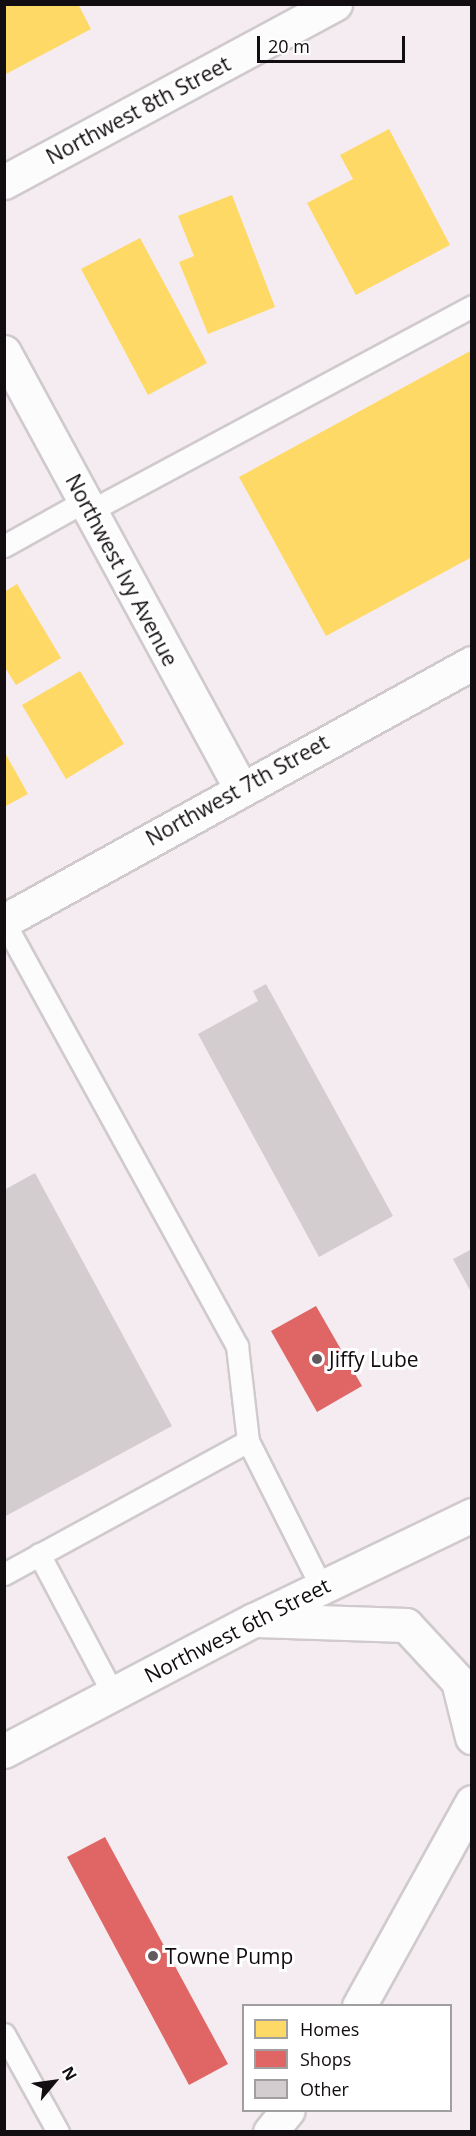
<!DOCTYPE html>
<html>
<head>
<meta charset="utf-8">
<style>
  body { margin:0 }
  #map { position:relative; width:476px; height:2136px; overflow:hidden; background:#f4ecf0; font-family:"Open Sans",sans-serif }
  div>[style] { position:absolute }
  .homes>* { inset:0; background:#ffd966 }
  .shops>* { inset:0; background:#e06666 }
  .building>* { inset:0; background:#d4cdd0 }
  .roads { filter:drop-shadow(2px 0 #d0cacd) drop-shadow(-2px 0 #d0cacd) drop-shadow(0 2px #d0cacd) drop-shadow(0 -2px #d0cacd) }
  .lane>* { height:21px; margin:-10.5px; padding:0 10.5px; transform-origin:10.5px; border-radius:10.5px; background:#fdfcfd }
  .street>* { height:33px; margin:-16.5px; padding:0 16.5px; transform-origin:16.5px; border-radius:16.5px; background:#fdfcfd }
  .primary>* { height:33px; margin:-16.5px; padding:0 16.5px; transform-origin:16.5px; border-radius:16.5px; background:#fdfcfd }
  .dots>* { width:16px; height:16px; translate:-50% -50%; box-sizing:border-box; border:3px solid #fff; border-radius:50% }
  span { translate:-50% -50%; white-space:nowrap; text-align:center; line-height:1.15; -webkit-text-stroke:6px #fff; paint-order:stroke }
  .street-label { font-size:21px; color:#120d10 }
  .poi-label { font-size:21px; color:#120d10 }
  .left { translate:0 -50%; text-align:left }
  .frame { position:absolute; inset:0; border:6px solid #120d10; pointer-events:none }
  .legend { position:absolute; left:242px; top:2004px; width:210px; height:108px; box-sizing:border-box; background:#fff; border:2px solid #a09e9f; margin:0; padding:8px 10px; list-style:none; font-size:18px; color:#120d10 }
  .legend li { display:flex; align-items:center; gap:12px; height:30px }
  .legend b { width:30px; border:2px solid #a09e9f }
  .north { position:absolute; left:24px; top:2052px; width:60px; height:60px; -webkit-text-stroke:4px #fff; paint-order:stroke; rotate:61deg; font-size:16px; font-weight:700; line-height:24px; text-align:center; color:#120d10 }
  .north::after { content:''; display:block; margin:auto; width:21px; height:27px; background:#120d10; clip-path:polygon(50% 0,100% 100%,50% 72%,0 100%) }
  .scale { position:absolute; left:257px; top:36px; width:148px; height:27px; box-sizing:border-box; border:3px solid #120d10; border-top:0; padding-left:8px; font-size:18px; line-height:21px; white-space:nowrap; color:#120d10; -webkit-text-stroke:4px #fff; paint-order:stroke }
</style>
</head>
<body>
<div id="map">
  <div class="homes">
    <i style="clip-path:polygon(4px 4px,78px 4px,91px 29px,4px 75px)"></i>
    <i style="clip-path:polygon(389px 129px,450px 245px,356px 295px,307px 203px,353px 179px,340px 155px)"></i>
    <i style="clip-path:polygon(232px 195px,275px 307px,208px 334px,179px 262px,194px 256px,178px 216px)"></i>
    <i style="clip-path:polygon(140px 238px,207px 363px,148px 395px,81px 269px)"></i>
    <i style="clip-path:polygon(472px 350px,472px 557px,326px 636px,239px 477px)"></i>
    <i style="clip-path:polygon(17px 584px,61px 658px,16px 685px,4px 666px,4px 592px)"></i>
    <i style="clip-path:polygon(80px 671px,124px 744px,66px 779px,22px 705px)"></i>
    <i style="clip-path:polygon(4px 751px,28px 794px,4px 807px)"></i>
  </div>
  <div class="shops">
    <i style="clip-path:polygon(316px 1306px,362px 1386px,317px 1412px,271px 1331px)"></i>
    <i style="clip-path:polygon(105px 1837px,228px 2064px,189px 2085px,67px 1857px)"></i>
  </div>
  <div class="building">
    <i style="clip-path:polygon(266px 984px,393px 1216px,319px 1257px,198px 1034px,258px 1001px,253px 991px)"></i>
    <i style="clip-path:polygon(35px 1173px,172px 1426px,4px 1517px,4px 1190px)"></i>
    <i style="clip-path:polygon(472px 1249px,472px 1294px,453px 1259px)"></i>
  </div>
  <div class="roads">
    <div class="lane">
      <i style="left:90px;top:511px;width:434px;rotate:-28.2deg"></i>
      <i style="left:4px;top:546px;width:93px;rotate:-29.1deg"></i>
      <i style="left:4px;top:922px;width:484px;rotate:61.2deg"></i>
      <i style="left:237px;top:1346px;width:96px;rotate:83.4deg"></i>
      <i style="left:39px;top:1554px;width:158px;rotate:62.1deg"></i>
      <i style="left:4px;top:1574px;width:278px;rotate:-28.6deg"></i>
      <i style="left:248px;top:1441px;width:162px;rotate:63.3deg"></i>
      <i style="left:4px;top:2034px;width:112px;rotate:61.1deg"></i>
    </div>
    <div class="street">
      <i style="left:4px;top:182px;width:376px;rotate:-28.3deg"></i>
      <i style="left:4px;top:352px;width:495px;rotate:61.5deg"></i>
      <i style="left:4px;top:921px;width:534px;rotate:-28.87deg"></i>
    </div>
    <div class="primary">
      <i style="left:257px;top:1620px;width:149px;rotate:1.9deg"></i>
      <i style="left:406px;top:1625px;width:76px;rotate:47.1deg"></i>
      <i style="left:458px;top:1681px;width:58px;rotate:76deg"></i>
      <i style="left:4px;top:1751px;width:282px;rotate:-27.7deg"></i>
      <i style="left:254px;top:1620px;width:242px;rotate:-25.7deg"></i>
      <i style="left:359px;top:2006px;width:233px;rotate:-61deg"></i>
      <i style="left:270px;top:2132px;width:28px;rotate:-51deg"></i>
    </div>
  </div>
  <div class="dots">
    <i style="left:317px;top:1359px;background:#615b5e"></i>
    <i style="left:153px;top:1956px;background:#615b5e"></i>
  </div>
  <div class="street-label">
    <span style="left:138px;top:110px;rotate:-28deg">Northwest 8th Street</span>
    <span style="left:122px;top:570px;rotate:62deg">Northwest Ivy Avenue</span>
    <span style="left:237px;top:790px;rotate:-29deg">Northwest 7th Street</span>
    <span style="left:237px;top:1630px;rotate:-27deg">Northwest 6th Street</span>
  </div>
  <div class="poi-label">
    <span class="left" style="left:329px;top:1359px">Jiffy Lube</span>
    <span class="left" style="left:165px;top:1956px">Towne Pump</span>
  </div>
  <div class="frame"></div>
  <ul class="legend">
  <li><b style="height:16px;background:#ffd966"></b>Homes</li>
  <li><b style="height:16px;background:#e06666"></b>Shops</li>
  <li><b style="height:16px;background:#d4cdd0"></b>Other</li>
  </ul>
  <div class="north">N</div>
  <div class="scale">20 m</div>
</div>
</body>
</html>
